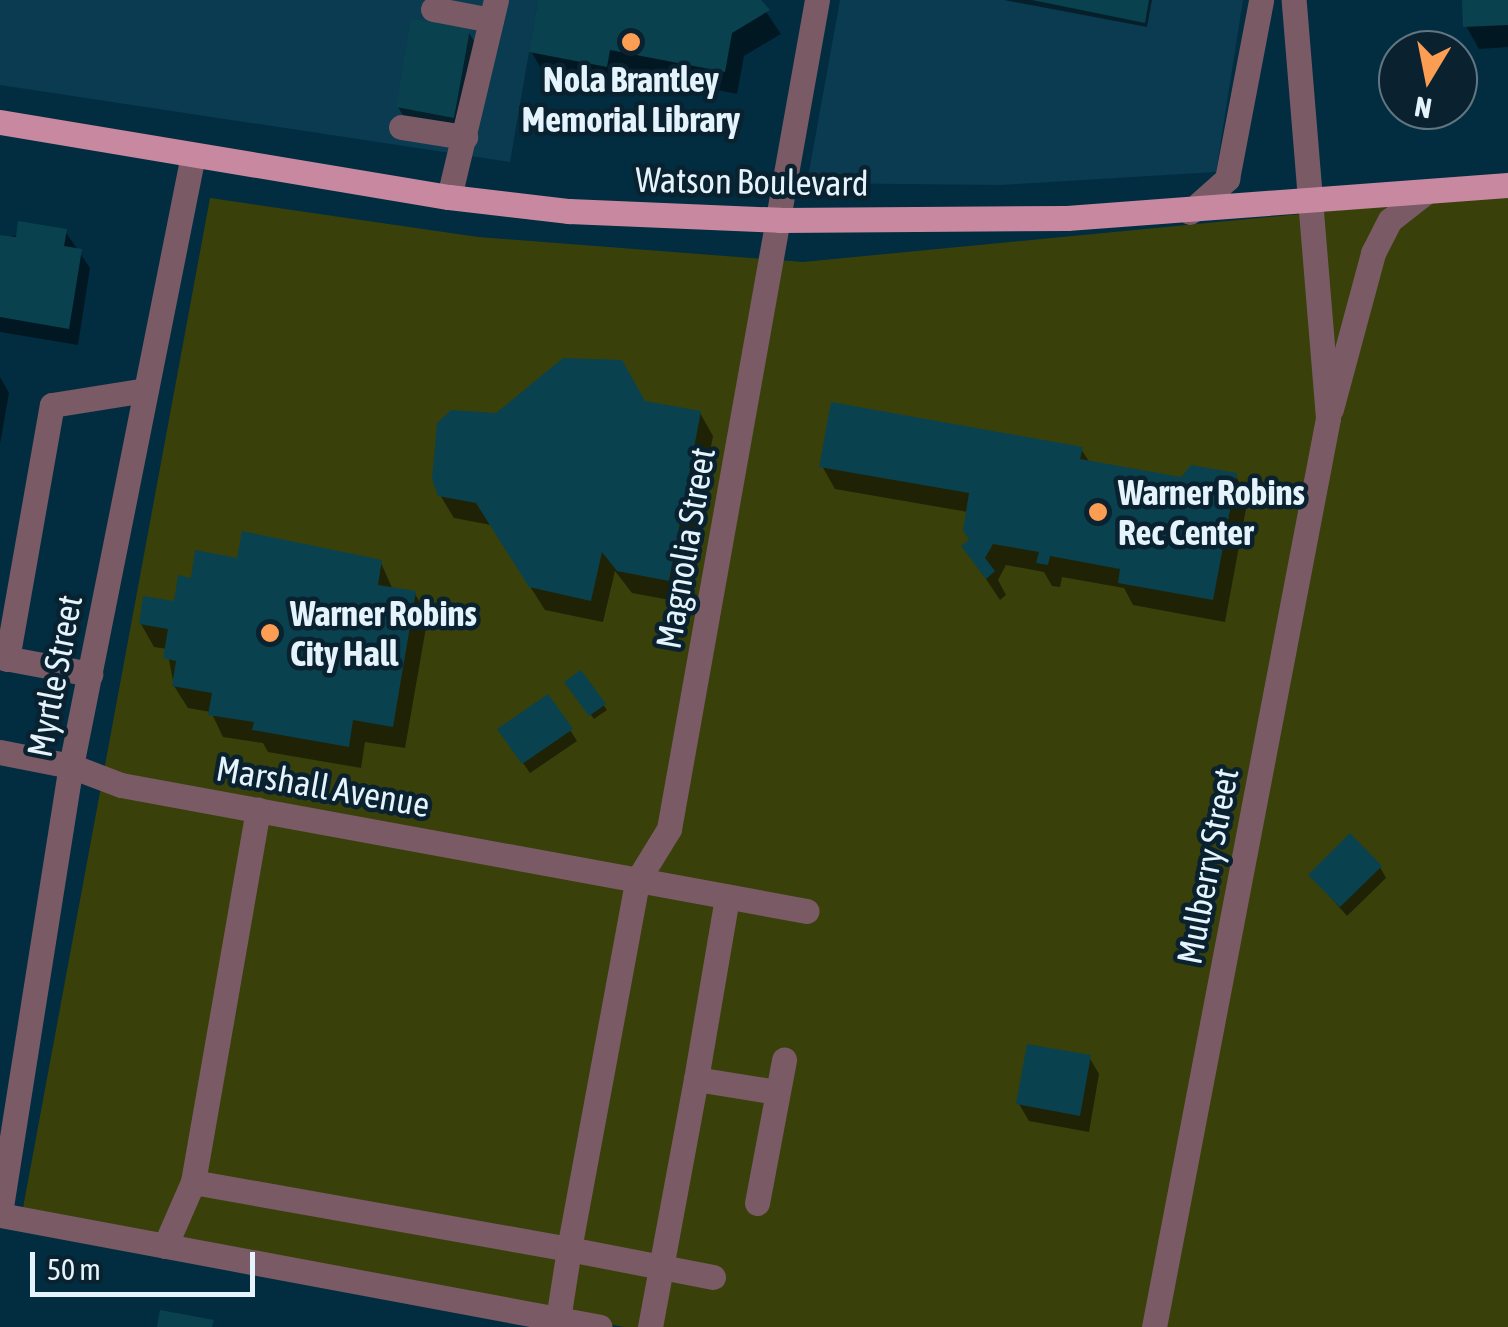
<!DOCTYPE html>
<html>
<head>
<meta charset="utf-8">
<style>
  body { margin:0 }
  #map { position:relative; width:1508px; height:1327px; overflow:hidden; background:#022d41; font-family:"Asap Condensed",sans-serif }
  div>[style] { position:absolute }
  .built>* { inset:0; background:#0b3b51 }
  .green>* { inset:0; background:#3a400a }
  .shadow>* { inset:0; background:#0007 }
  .building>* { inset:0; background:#09424e }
  .minor>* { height:25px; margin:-12.5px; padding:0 12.5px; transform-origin:12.5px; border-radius:12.5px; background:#795a65 }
  .major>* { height:25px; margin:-12.5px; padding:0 12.5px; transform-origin:12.5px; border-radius:12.5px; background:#c889a0 }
  .dots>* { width:28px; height:28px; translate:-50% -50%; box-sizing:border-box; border:5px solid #0a222f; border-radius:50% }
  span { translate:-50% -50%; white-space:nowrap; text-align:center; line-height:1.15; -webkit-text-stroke:9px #0a222f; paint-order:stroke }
  .poi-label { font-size:35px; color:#e5f3fc; font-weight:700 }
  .left { translate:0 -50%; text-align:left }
  .street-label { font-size:35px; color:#e5f3fc }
  .north { position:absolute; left:1378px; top:30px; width:100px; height:100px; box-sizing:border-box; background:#0a222f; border:2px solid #627681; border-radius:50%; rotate:190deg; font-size:28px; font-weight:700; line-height:40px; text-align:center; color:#e5f3fc }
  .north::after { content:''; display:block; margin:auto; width:35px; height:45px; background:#fc9d54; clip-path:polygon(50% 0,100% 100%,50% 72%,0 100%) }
  .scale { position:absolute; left:30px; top:1252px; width:225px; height:45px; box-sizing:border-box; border:5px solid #e5f3fc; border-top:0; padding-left:12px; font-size:30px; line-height:35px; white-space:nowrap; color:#e5f3fc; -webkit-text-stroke:8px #0a222f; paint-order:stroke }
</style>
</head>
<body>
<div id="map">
  <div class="built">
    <i style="clip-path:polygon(0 0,538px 0,510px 162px,0 85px)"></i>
    <i style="clip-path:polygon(840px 0,1243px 0,1216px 172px,1000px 185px,807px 183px)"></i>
  </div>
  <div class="green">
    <i style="clip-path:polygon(1508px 194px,1508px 1327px,624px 1327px,21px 1219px,210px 198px,478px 237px,803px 262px)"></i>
  </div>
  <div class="shadow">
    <i style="clip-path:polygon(540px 0,758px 0,781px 34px,744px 56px,737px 94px,622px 71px,619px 89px,544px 74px,531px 51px)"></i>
    <i style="clip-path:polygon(1004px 0,1152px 0,1147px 27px)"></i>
    <i style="clip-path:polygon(1465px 0,1508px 0,1508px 47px,1479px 49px,1466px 26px)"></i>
    <i style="clip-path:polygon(468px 31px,478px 48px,463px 133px,408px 124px,398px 107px)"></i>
    <i style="clip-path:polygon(65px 231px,90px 268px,78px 345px,0 332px,0 237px)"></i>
    <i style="clip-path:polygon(0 377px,9px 393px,0 444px)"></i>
    <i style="clip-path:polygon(700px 413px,713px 436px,681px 602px,632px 593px,615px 571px,603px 622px,545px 610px,491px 525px,454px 518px,440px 495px,497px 416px)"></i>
    <i style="clip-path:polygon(1081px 449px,1090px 463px,1182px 480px,1235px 475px,1248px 498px,1225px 622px,1133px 605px,1124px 588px,1062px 577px,1060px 587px,1052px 586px,1044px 572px,1006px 565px,998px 580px,1006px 595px,1000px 600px,964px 546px,972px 541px,968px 512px,835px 489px,822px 466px)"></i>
    <i style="clip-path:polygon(239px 560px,381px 563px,393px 590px,415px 594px,428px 616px,405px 748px,365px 742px,361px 768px,268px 752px,263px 743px,223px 737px,211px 712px,188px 708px,174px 686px,167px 649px,154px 647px,141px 624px,176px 604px,193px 580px)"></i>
    <i style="clip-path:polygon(580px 673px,607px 710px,594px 719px,567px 682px)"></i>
    <i style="clip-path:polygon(570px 730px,577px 741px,530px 773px,507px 740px)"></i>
    <i style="clip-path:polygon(1380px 867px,1386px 878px,1347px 916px,1311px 875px)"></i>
    <i style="clip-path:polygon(1089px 1057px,1099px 1074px,1089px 1132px,1029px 1121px,1019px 1104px)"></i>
  </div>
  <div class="building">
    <i style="clip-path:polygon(538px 0,761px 0,770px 10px,732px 33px,725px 72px,610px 50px,607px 67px,529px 52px)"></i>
    <i style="clip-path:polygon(1032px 0,1149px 0,1145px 23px)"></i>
    <i style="clip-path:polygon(1462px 0,1508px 0,1508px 25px,1463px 27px)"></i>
    <i style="clip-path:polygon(411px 19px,470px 29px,454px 118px,396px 107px)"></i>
    <i style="clip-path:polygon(18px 221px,67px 229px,64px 246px,82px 249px,69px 329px,0 317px,0 235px,16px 237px)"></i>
    <i style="clip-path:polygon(563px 358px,622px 360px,645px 401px,701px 411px,669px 581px,617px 571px,602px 552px,591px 601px,529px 587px,476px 503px,438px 496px,432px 479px,437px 423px,451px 410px,496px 413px)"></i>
    <i style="clip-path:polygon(831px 402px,1083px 447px,1080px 459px,1181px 477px,1191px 465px,1237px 473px,1213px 600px,1118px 583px,1120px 569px,1050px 556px,1048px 565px,1036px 563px,1039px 552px,993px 544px,985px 558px,995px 571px,986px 579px,961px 546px,969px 540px,963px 530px,969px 493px,819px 467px)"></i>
    <i style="clip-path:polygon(242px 531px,382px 560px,378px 585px,416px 591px,393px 727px,353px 720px,349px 747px,252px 730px,254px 722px,208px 715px,212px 693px,172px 686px,176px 661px,163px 658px,168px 629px,139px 624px,143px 596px,174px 601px,178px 575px,191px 578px,195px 550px,237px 558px)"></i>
    <i style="clip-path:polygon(581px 670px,606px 704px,589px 716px,564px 682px)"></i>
    <i style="clip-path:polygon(548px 694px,573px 729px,522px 764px,497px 729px)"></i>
    <i style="clip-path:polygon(1350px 833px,1382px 866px,1340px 907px,1308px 875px)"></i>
    <i style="clip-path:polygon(1027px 1044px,1091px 1055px,1080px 1116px,1016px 1104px)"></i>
    <i style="clip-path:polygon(160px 1310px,214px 1320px,212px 1327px,157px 1327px)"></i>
  </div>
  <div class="minor">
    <i style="left:433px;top:9px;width:59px;rotate:10.7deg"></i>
    <i style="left:401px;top:127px;width:65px;rotate:8.9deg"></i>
    <i style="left:449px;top:197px;width:203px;rotate:-76.6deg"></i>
    <i style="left:1190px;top:212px;width:50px;rotate:-41.7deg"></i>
    <i style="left:1227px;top:179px;width:182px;rotate:-79.2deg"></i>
    <i style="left:1331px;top:409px;width:162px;rotate:-74.9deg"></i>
    <i style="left:1373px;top:253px;width:37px;rotate:-63deg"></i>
    <i style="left:1390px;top:220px;width:46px;rotate:-37.9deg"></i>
    <i style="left:0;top:657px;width:92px;rotate:10.7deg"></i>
    <i style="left:7px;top:659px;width:258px;rotate:-80deg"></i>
    <i style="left:52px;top:405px;width:95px;rotate:-9.1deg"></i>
    <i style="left:0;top:752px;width:72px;rotate:11.2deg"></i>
    <i style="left:71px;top:766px;width:53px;rotate:20.8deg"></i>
    <i style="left:121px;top:785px;width:697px;rotate:10.41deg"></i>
    <i style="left:696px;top:1079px;width:185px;rotate:-80.3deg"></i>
    <i style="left:193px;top:1182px;width:378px;rotate:-80.1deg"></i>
    <i style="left:757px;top:1203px;width:146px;rotate:-79.3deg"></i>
    <i style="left:0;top:1213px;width:453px;rotate:-81deg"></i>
    <i style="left:71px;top:766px;width:623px;rotate:-78.71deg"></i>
    <i style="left:0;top:1215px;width:610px;rotate:10.57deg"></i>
    <i style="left:165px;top:1246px;width:70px;rotate:-66.4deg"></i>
    <i style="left:193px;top:1182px;width:382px;rotate:10.1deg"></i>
    <i style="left:569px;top:1249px;width:71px;rotate:98.9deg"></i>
    <i style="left:713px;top:1277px;width:147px;rotate:-169deg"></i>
    <i style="left:569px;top:1249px;width:374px;rotate:-79.5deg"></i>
    <i style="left:637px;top:881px;width:61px;rotate:-58.4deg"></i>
    <i style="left:669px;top:829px;width:842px;rotate:-79.88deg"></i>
    <i style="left:650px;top:1327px;width:252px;rotate:-79.5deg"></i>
    <i style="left:696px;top:1079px;width:82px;rotate:9.1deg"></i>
    <i style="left:1154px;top:1327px;width:926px;rotate:-79.16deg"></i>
    <i style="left:1328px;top:418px;width:419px;rotate:-94.7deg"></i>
  </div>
  <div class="major">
    <i style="left:0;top:122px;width:455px;rotate:9.5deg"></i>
    <i style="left:449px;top:197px;width:121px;rotate:6.7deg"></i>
    <i style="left:569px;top:211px;width:211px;rotate:2.4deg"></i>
    <i style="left:780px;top:220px;width:287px;rotate:-0.4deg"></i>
    <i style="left:1067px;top:218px;width:442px;rotate:-4.3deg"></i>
  </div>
  <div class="dots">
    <i style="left:631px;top:42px;background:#fc9d54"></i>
    <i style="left:1098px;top:512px;background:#fc9d54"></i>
    <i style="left:270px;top:633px;background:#fc9d54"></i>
  </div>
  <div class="poi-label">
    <span style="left:631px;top:99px">Nola Brantley<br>Memorial Library</span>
    <span class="left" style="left:1118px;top:512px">Warner Robins<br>Rec Center</span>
    <span class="left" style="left:290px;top:633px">Warner Robins<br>City Hall</span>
  </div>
  <div class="street-label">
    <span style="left:752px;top:181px;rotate:1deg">Watson Boulevard</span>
    <span style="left:685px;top:548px;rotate:-80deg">Magnolia Street</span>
    <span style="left:54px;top:676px;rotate:-79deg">Myrtle Street</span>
    <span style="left:323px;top:786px;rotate:10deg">Marshall Avenue</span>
    <span style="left:1207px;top:866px;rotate:-79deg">Mulberry Street</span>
  </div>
  <div class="north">N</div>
  <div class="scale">50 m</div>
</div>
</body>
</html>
